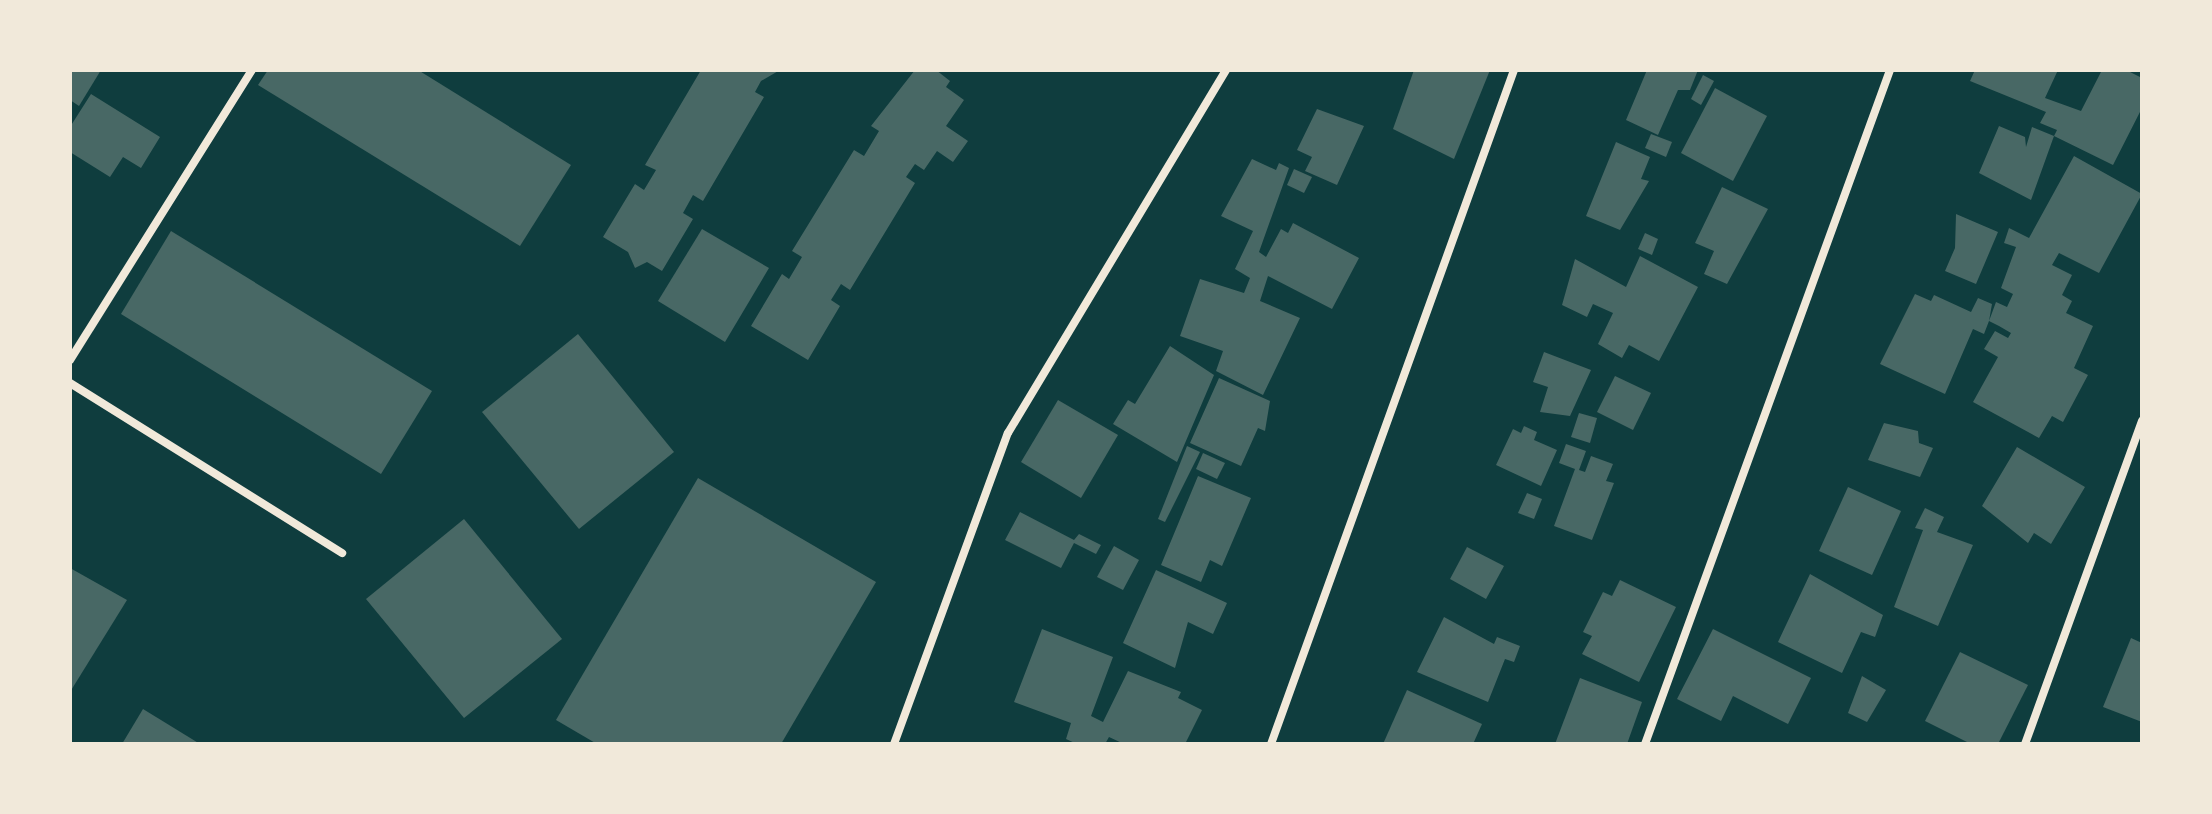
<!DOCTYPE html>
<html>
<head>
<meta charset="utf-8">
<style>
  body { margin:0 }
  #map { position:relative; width:2212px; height:814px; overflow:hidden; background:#0f3d3e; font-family:Figtree,sans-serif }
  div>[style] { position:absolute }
  .building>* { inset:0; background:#486865 }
  .service>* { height:8px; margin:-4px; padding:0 4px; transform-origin:4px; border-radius:4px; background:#f1e9da }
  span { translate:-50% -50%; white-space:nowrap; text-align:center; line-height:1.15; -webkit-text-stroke:8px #f1e9da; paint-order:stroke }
  .frame { position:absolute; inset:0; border:72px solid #f1e9da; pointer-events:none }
</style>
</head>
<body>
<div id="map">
  <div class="building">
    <i style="clip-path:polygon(70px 70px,101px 70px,79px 106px,70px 100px)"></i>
    <i style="clip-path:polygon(268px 70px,418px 70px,571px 165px,520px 246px,258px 85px)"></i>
    <i style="clip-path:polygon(701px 70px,780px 70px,761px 81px,755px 92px,764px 97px,703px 201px,693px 195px,683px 213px,693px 219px,662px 271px,647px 262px,635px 268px,628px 252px,603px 237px,635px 184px,644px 190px,656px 170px,645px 165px)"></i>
    <i style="clip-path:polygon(915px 70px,936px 70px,950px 81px,946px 87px,964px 100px,946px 126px,968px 141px,953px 162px,937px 151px,924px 170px,915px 164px,906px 177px,915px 183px,850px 290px,841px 284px,831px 300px,840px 306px,808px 360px,751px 326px,782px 274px,789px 279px,802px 257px,792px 251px,854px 150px,864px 156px,879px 131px,871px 126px)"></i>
    <i style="clip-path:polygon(1414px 70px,1490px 70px,1454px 159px,1393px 129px)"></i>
    <i style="clip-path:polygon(1647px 70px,1698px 70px,1690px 90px,1678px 90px,1658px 135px,1626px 120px)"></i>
    <i style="clip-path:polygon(1975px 70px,2058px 70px,2045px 98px,2081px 111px,2102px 70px,2126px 70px,2142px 78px,2142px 108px,2113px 165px,2054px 136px,2057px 130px,2040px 123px,2046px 112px,1970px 81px)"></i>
    <i style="clip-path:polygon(1703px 75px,1714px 81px,1701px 105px,1691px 99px)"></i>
    <i style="clip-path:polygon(1715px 88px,1767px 116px,1733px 181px,1681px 153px)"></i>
    <i style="clip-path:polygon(91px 94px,160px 137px,141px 168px,123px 157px,110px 177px,70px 152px,70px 127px)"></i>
    <i style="clip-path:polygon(1317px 109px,1364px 126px,1337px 185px,1305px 171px,1312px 157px,1297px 150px)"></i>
    <i style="clip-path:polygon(1999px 126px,2025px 137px,2026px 147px,2032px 127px,2054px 136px,2031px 200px,1979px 173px)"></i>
    <i style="clip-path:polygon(1651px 134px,1672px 142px,1666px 157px,1645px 148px)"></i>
    <i style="clip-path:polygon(1616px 142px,1650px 157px,1641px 179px,1649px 181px,1620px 230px,1586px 216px)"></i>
    <i style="clip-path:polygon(2074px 156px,2142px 194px,2099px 273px,2059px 253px,2052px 265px,2072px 275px,2062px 295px,2072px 301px,2066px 313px,2093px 326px,2074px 368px,2088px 375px,2063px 422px,2052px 416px,2039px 438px,1973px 402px,1998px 357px,1984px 349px,1995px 331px,2008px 338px,2011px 333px,1999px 326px,1989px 321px,1984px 334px,1973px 329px,1945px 394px,1880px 364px,1915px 294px,1931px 301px,1934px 295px,1971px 312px,1978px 298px,1992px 304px,1989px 321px,1996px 302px,2007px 307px,2013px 294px,2001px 288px,2016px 247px,2004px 243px,2009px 228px,2029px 238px)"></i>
    <i style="clip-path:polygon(1252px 159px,1276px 170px,1279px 163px,1289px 168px,1259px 252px,1266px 257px,1281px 229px,1288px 233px,1293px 223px,1359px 258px,1332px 309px,1268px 276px,1260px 301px,1300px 318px,1263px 395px,1216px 371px,1223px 351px,1180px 336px,1200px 279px,1244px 293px,1250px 278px,1235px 269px,1253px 231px,1221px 216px)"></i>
    <i style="clip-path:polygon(1294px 169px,1312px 177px,1304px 193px,1287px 185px)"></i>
    <i style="clip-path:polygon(1722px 187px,1768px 209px,1727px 284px,1704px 274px,1714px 251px,1695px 243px)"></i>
    <i style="clip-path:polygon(1956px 214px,1998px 232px,1976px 284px,1945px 271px,1955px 248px)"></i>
    <i style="clip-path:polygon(702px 229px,769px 268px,725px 342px,658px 301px)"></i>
    <i style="clip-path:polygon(171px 231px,432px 391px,381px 474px,121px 314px)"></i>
    <i style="clip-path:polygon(1645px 233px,1658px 239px,1652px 255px,1638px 249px)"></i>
    <i style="clip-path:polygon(1640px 256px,1698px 287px,1659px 361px,1629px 345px,1622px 358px,1598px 344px,1613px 313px,1593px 304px,1587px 317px,1562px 305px,1575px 259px,1626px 287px)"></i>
    <i style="clip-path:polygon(578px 334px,674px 452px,579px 529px,482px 412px)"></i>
    <i style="clip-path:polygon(1170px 346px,1214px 375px,1177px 462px,1113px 424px,1128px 400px,1135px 404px)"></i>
    <i style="clip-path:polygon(1544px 352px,1591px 370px,1570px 416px,1540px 412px,1548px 387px,1533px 382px)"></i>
    <i style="clip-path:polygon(1615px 376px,1651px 393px,1633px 430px,1597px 412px)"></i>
    <i style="clip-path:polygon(1219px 378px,1270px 401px,1265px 431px,1258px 428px,1241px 466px,1190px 443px)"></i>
    <i style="clip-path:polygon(1058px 400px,1118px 435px,1081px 498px,1021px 462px)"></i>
    <i style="clip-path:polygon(1579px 413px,1597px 418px,1590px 443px,1571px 437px)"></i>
    <i style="clip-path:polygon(1884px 423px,1918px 431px,1919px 443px,1933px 448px,1920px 477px,1868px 460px)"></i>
    <i style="clip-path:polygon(1524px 426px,1537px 432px,1534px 440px,1557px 450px,1541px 486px,1496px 465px,1513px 429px,1521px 433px)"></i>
    <i style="clip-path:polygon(1566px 444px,1586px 451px,1579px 470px,1585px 472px,1591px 456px,1613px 464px,1606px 481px,1614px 483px,1592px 540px,1554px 526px,1575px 469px,1559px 463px)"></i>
    <i style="clip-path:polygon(1187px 446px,1200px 452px,1165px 522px,1158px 519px)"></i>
    <i style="clip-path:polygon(2017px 447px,2085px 487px,2051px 544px,2034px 533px,2028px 543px,1982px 506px)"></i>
    <i style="clip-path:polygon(1203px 453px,1225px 463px,1217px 479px,1196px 469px)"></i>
    <i style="clip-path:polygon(1198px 476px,1251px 498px,1222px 566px,1210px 560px,1201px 582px,1161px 565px)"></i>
    <i style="clip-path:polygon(698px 478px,876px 582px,781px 744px,597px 744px,556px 720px)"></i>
    <i style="clip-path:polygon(1848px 487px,1901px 511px,1872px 575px,1819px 551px)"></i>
    <i style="clip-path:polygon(1527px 493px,1542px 499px,1534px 519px,1518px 513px)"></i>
    <i style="clip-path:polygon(1925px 508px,1944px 517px,1937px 532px,1973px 545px,1938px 626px,1894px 607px,1923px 530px,1915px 528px)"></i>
    <i style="clip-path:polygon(1020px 512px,1074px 540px,1079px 534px,1101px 545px,1096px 554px,1074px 543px,1061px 568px,1005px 540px)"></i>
    <i style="clip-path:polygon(464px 519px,562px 639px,464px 718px,366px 599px)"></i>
    <i style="clip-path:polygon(1114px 546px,1139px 560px,1123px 590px,1097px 577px)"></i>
    <i style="clip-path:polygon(1467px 547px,1504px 566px,1486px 599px,1450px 579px)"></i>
    <i style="clip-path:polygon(70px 568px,127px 600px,70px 692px)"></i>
    <i style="clip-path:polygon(1156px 570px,1227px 603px,1213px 634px,1188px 622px,1175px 668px,1123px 643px)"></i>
    <i style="clip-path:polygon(1810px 574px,1883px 615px,1875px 637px,1861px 632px,1842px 673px,1778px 642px)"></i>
    <i style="clip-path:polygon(1620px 580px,1676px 607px,1639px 682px,1582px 654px,1592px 636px,1583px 632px,1603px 592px,1612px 596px)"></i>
    <i style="clip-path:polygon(1444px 617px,1494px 644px,1497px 637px,1520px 646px,1514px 662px,1505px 659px,1488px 702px,1417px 672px)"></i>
    <i style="clip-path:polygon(1042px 629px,1113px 657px,1091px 716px,1103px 722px,1128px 671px,1181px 692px,1178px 698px,1202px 710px,1185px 744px,1124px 744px,1109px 737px,1105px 744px,1077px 744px,1066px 739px,1071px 723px,1014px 702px)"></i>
    <i style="clip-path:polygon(1713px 629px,1811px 678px,1788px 724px,1733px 696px,1721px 721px,1677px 699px)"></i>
    <i style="clip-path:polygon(2131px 638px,2142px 643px,2142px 722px,2103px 707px)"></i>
    <i style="clip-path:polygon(1960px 652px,2028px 685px,1998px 744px,1971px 744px,1925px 721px)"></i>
    <i style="clip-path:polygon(1862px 676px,1886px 690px,1867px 722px,1848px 713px)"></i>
    <i style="clip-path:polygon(1580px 678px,1642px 702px,1627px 744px,1555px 744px)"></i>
    <i style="clip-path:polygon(1407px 690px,1482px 724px,1473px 744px,1383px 744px)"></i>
    <i style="clip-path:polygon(143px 709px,200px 744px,122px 744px)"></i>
  </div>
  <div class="service">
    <i style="left:70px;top:360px;width:342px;rotate:-57.9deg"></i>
    <i style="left:70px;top:383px;width:321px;rotate:32deg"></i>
    <i style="left:894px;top:744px;width:331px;rotate:-69.9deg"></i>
    <i style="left:1008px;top:433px;width:423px;rotate:-59deg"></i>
    <i style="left:1271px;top:744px;width:716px;rotate:-70.17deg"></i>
    <i style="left:1645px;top:744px;width:717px;rotate:-70.02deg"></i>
    <i style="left:2025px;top:744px;width:344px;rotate:-70.1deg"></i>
  </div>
  <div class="frame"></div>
</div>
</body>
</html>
